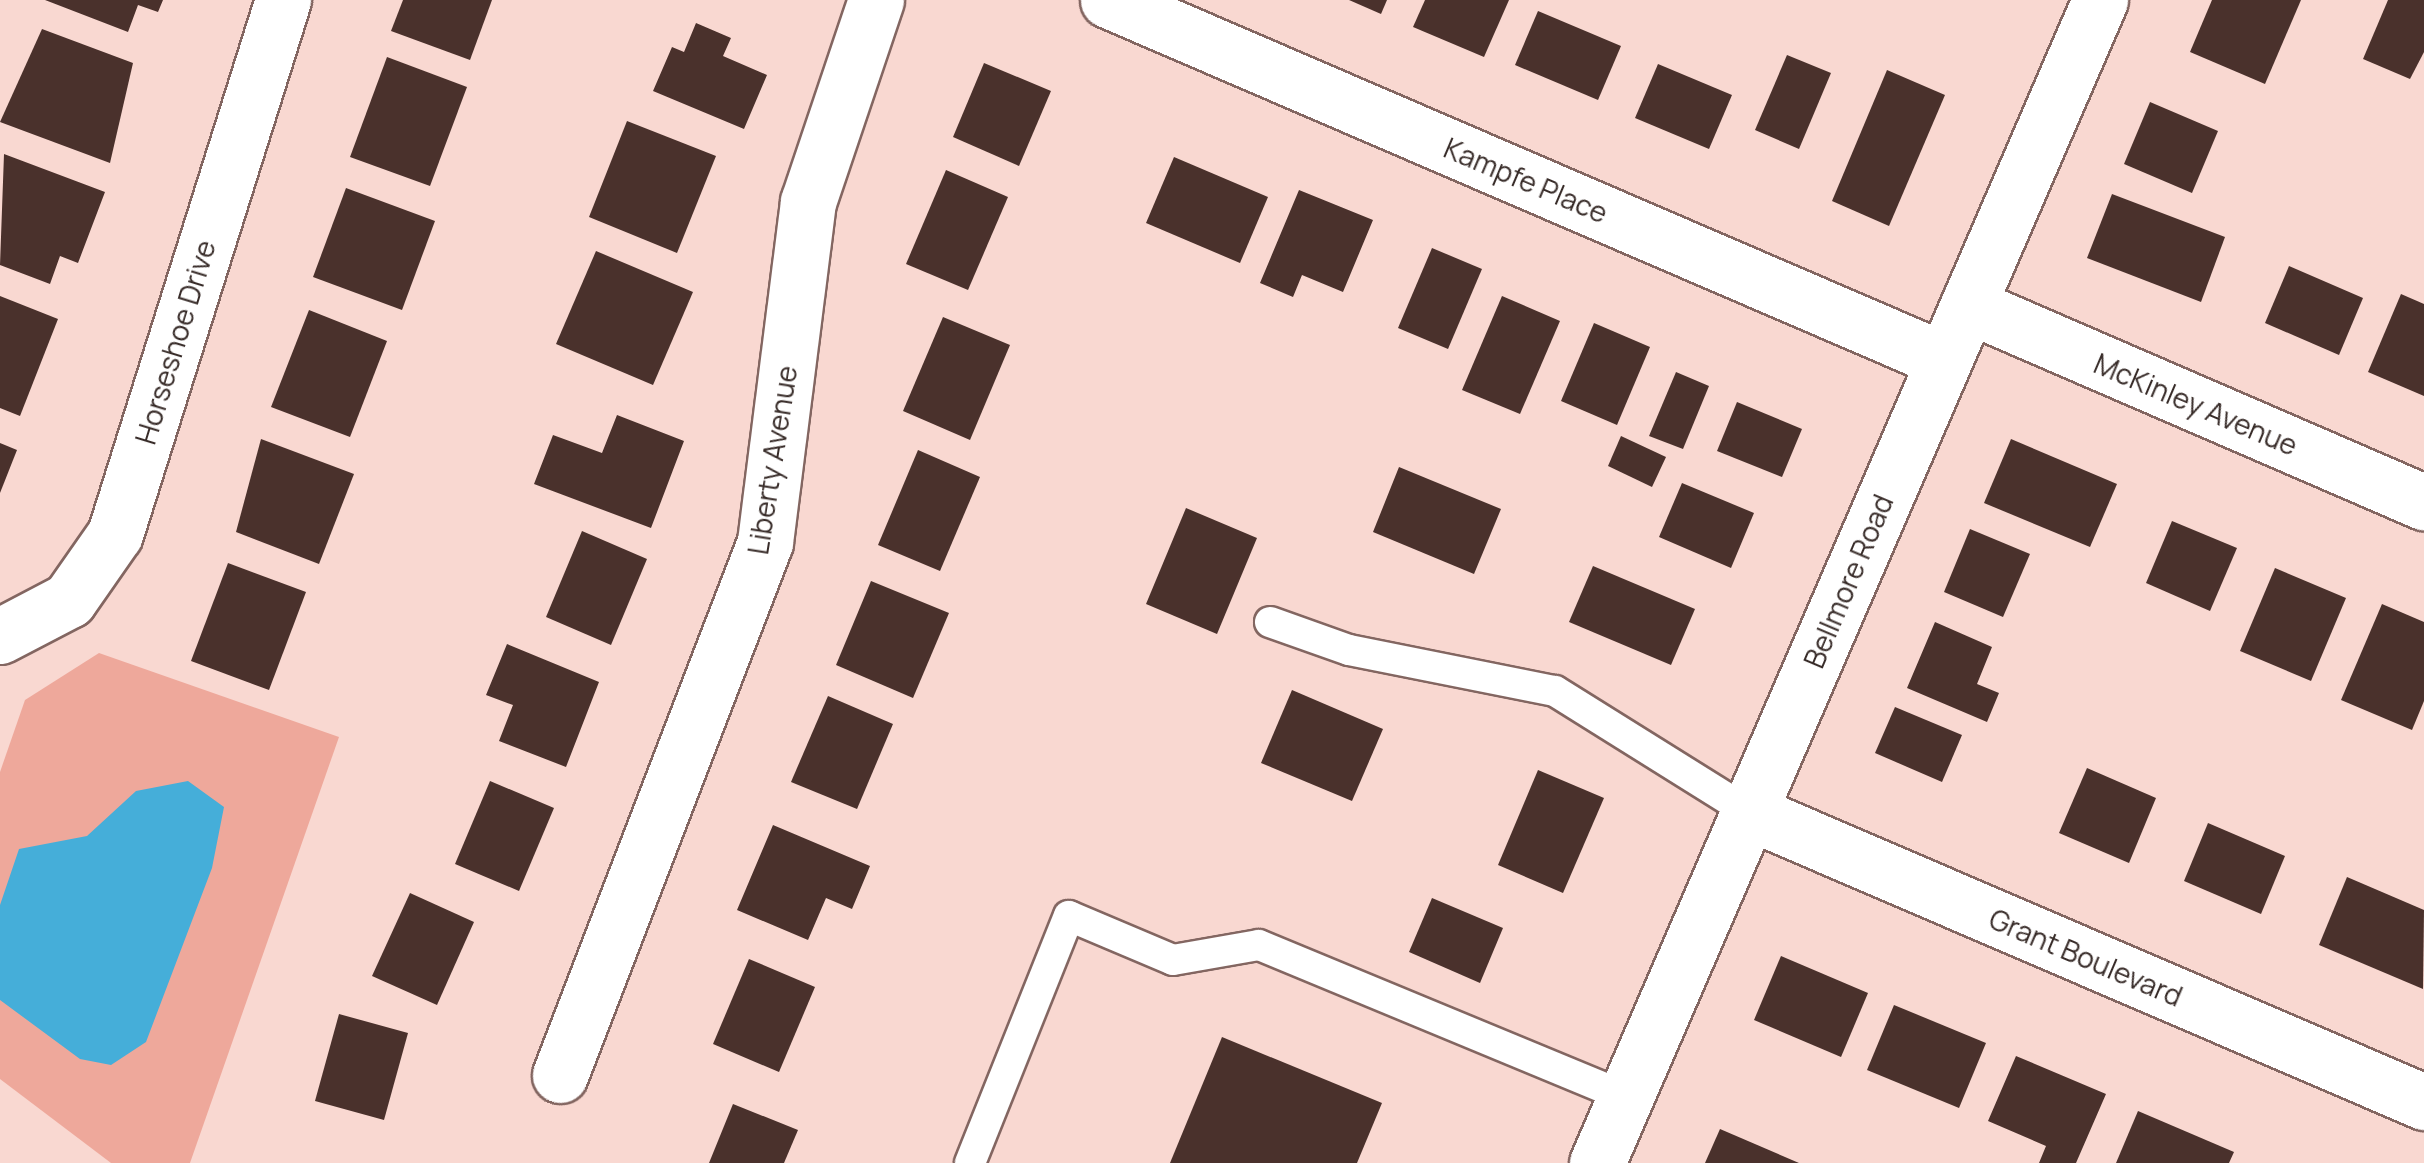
<!DOCTYPE html>
<html>
<head>
<meta charset="utf-8">
<style>
  body { margin:0 }
  #map { position:relative; width:2424px; height:1163px; overflow:hidden; background:#f9d8d1; font-family:Manrope,sans-serif }
  div>[style] { position:absolute }
  .green>* { inset:0; background:#eea89b }
  .water>* { inset:0; background:#45aed9 }
  .building>* { inset:0; background:#4a312c }
  .roads { filter:drop-shadow(2px 0 #836661) drop-shadow(-2px 0 #836661) drop-shadow(0 2px #836661) drop-shadow(0 -2px #836661) }
  .lane>* { height:30px; margin:-15px; padding:0 15px; transform-origin:15px; border-radius:15px; background:#fff }
  .street>* { height:55px; margin:-27.5px; padding:0 27.5px; transform-origin:27.5px; border-radius:27.5px; background:#fff }
  .secondary>* { height:55px; margin:-27.5px; padding:0 27.5px; transform-origin:27.5px; border-radius:27.5px; background:#fff }
  span { translate:-50% -50%; white-space:nowrap; text-align:center; line-height:1.15; -webkit-text-stroke:10px #fff; paint-order:stroke }
  .street-label { font-size:28px; color:#382c29 }
</style>
</head>
<body>
<div id="map">
  <div class="green">
    <i style="clip-path:polygon(99px 653px,339px 737px,190px 1163px,111px 1163px,0 1079px,0 772px,25px 700px)"></i>
  </div>
  <div class="water">
    <i style="clip-path:polygon(188px 781px,224px 807px,212px 868px,146px 1042px,111px 1065px,80px 1059px,0 1000px,0 905px,19px 849px,87px 836px,136px 791px)"></i>
  </div>
  <div class="building">
    <i style="clip-path:polygon(45px 0,163px 0,158px 12px,138px 5px,128px 32px)"></i>
    <i style="clip-path:polygon(403px 0,492px 0,470px 60px,391px 31px)"></i>
    <i style="clip-path:polygon(1349px 0,1387px 0,1381px 14px)"></i>
    <i style="clip-path:polygon(1425px 0,1509px 0,1484px 57px,1413px 27px)"></i>
    <i style="clip-path:polygon(2212px 0,2301px 0,2265px 84px,2190px 52px)"></i>
    <i style="clip-path:polygon(2388px 0,2424px 0,2424px 52px,2410px 79px,2363px 59px)"></i>
    <i style="clip-path:polygon(1538px 11px,1621px 46px,1598px 100px,1515px 65px)"></i>
    <i style="clip-path:polygon(696px 23px,731px 38px,723px 56px,767px 75px,744px 129px,653px 91px,672px 47px,684px 52px)"></i>
    <i style="clip-path:polygon(42px 29px,133px 63px,110px 163px,0 122px)"></i>
    <i style="clip-path:polygon(1787px 55px,1831px 73px,1799px 149px,1755px 130px)"></i>
    <i style="clip-path:polygon(387px 57px,467px 87px,430px 186px,350px 157px)"></i>
    <i style="clip-path:polygon(984px 63px,1051px 91px,1019px 166px,953px 137px)"></i>
    <i style="clip-path:polygon(1658px 64px,1732px 95px,1709px 149px,1635px 118px)"></i>
    <i style="clip-path:polygon(1887px 70px,1945px 95px,1889px 226px,1832px 201px)"></i>
    <i style="clip-path:polygon(2150px 102px,2218px 131px,2192px 193px,2124px 164px)"></i>
    <i style="clip-path:polygon(627px 121px,716px 156px,677px 253px,589px 217px)"></i>
    <i style="clip-path:polygon(4px 154px,105px 192px,78px 263px,60px 256px,50px 284px,0 265px)"></i>
    <i style="clip-path:polygon(1174px 157px,1268px 197px,1240px 263px,1146px 223px)"></i>
    <i style="clip-path:polygon(946px 170px,1008px 197px,968px 290px,906px 264px)"></i>
    <i style="clip-path:polygon(346px 188px,435px 221px,402px 310px,313px 277px)"></i>
    <i style="clip-path:polygon(1299px 190px,1373px 220px,1343px 292px,1302px 275px,1293px 297px,1260px 283px)"></i>
    <i style="clip-path:polygon(2112px 194px,2225px 237px,2201px 302px,2087px 258px)"></i>
    <i style="clip-path:polygon(1432px 248px,1482px 269px,1448px 349px,1398px 328px)"></i>
    <i style="clip-path:polygon(596px 251px,693px 292px,653px 385px,556px 344px)"></i>
    <i style="clip-path:polygon(2289px 266px,2363px 298px,2339px 355px,2265px 323px)"></i>
    <i style="clip-path:polygon(2401px 294px,2424px 304px,2424px 396px,2368px 372px)"></i>
    <i style="clip-path:polygon(0 296px,58px 319px,20px 416px,0 408px)"></i>
    <i style="clip-path:polygon(1502px 296px,1560px 321px,1520px 414px,1462px 390px)"></i>
    <i style="clip-path:polygon(309px 310px,387px 341px,350px 437px,271px 407px)"></i>
    <i style="clip-path:polygon(943px 317px,1010px 345px,970px 440px,903px 411px)"></i>
    <i style="clip-path:polygon(1594px 323px,1650px 347px,1617px 425px,1561px 401px)"></i>
    <i style="clip-path:polygon(1676px 372px,1709px 386px,1683px 449px,1649px 436px)"></i>
    <i style="clip-path:polygon(1737px 402px,1802px 429px,1782px 477px,1717px 451px)"></i>
    <i style="clip-path:polygon(617px 415px,684px 441px,651px 528px,534px 484px,553px 435px,602px 453px)"></i>
    <i style="clip-path:polygon(1621px 436px,1666px 457px,1652px 487px,1608px 466px)"></i>
    <i style="clip-path:polygon(261px 439px,354px 474px,319px 564px,236px 532px)"></i>
    <i style="clip-path:polygon(2011px 439px,2117px 484px,2090px 547px,1984px 503px)"></i>
    <i style="clip-path:polygon(0 443px,17px 450px,0 493px)"></i>
    <i style="clip-path:polygon(918px 450px,980px 477px,940px 571px,878px 545px)"></i>
    <i style="clip-path:polygon(1399px 467px,1501px 509px,1474px 574px,1373px 532px)"></i>
    <i style="clip-path:polygon(1682px 483px,1754px 513px,1731px 568px,1659px 537px)"></i>
    <i style="clip-path:polygon(1186px 508px,1257px 538px,1217px 634px,1146px 604px)"></i>
    <i style="clip-path:polygon(2172px 521px,2237px 548px,2210px 611px,2146px 583px)"></i>
    <i style="clip-path:polygon(1970px 529px,2030px 554px,2003px 617px,1944px 592px)"></i>
    <i style="clip-path:polygon(582px 531px,647px 559px,611px 645px,546px 617px)"></i>
    <i style="clip-path:polygon(228px 563px,306px 592px,269px 690px,191px 661px)"></i>
    <i style="clip-path:polygon(1593px 566px,1695px 609px,1671px 665px,1569px 622px)"></i>
    <i style="clip-path:polygon(2275px 568px,2346px 598px,2311px 681px,2240px 651px)"></i>
    <i style="clip-path:polygon(871px 581px,949px 613px,913px 698px,836px 665px)"></i>
    <i style="clip-path:polygon(2382px 604px,2424px 622px,2424px 701px,2412px 730px,2341px 700px)"></i>
    <i style="clip-path:polygon(1935px 622px,1992px 647px,1977px 684px,1999px 693px,1987px 722px,1907px 688px)"></i>
    <i style="clip-path:polygon(507px 644px,599px 682px,566px 767px,499px 741px,513px 705px,486px 695px)"></i>
    <i style="clip-path:polygon(1292px 690px,1383px 729px,1352px 801px,1261px 763px)"></i>
    <i style="clip-path:polygon(828px 696px,893px 724px,857px 809px,791px 782px)"></i>
    <i style="clip-path:polygon(1895px 707px,1962px 735px,1942px 782px,1875px 753px)"></i>
    <i style="clip-path:polygon(2087px 768px,2156px 798px,2129px 863px,2059px 833px)"></i>
    <i style="clip-path:polygon(1538px 770px,1604px 798px,1563px 893px,1498px 865px)"></i>
    <i style="clip-path:polygon(490px 781px,554px 808px,519px 891px,455px 864px)"></i>
    <i style="clip-path:polygon(2208px 823px,2285px 856px,2261px 914px,2184px 881px)"></i>
    <i style="clip-path:polygon(773px 825px,870px 866px,852px 909px,826px 898px,808px 940px,737px 910px)"></i>
    <i style="clip-path:polygon(2347px 877px,2424px 910px,2423px 989px,2319px 945px)"></i>
    <i style="clip-path:polygon(410px 893px,474px 922px,437px 1005px,372px 976px)"></i>
    <i style="clip-path:polygon(1432px 898px,1503px 928px,1480px 983px,1409px 952px)"></i>
    <i style="clip-path:polygon(1781px 956px,1868px 993px,1841px 1057px,1754px 1020px)"></i>
    <i style="clip-path:polygon(749px 959px,815px 987px,779px 1072px,713px 1044px)"></i>
    <i style="clip-path:polygon(1894px 1005px,1986px 1043px,1959px 1108px,1867px 1070px)"></i>
    <i style="clip-path:polygon(339px 1014px,408px 1033px,384px 1120px,315px 1101px)"></i>
    <i style="clip-path:polygon(1222px 1037px,1382px 1103px,1357px 1163px,1170px 1163px)"></i>
    <i style="clip-path:polygon(2016px 1056px,2106px 1094px,2076px 1163px,2039px 1163px,2046px 1146px,1988px 1121px)"></i>
    <i style="clip-path:polygon(733px 1104px,798px 1130px,784px 1163px,709px 1163px)"></i>
    <i style="clip-path:polygon(2138px 1111px,2234px 1152px,2229px 1163px,2116px 1163px)"></i>
    <i style="clip-path:polygon(1720px 1129px,1799px 1163px,1705px 1163px)"></i>
  </div>
  <div class="roads">
    <div class="lane">
      <i style="left:1270px;top:622px;width:84px;rotate:19.5deg"></i>
      <i style="left:1349px;top:650px;width:210px;rotate:11.3deg"></i>
      <i style="left:1555px;top:691px;width:229px;rotate:32deg"></i>
      <i style="left:970px;top:1163px;width:266px;rotate:-68.2deg"></i>
      <i style="left:1069px;top:916px;width:113px;rotate:22.9deg"></i>
      <i style="left:1173px;top:960px;width:87px;rotate:-9.9deg"></i>
      <i style="left:1259px;top:945px;width:397px;rotate:22.5deg"></i>
    </div>
    <div class="street">
      <i style="left:1108px;top:0;width:910px;rotate:23.3deg"></i>
      <i style="left:1968px;top:305px;width:497px;rotate:23.4deg"></i>
      <i style="left:0;top:636px;width:78px;rotate:-27.6deg"></i>
      <i style="left:69px;top:600px;width:80px;rotate:-55.1deg"></i>
      <i style="left:115px;top:534px;width:560px;rotate:-72.54deg"></i>
      <i style="left:1749px;top:812px;width:735px;rotate:23.25deg"></i>
      <i style="left:560px;top:1075px;width:571px;rotate:-68.96deg"></i>
      <i style="left:765px;top:542px;width:343px;rotate:-82.8deg"></i>
      <i style="left:808px;top:202px;width:213px;rotate:-71.4deg"></i>
    </div>
    <div class="secondary">
      <i style="left:1597px;top:1163px;width:1267px;rotate:-66.61deg"></i>
    </div>
  </div>
  <div class="street-label">
    <span style="left:1526px;top:180px;rotate:23deg">Kampfe Place</span>
    <span style="left:175px;top:342px;rotate:-73deg">Horseshoe Drive</span>
    <span style="left:2196px;top:404px;rotate:23deg">McKinley Avenue</span>
    <span style="left:772px;top:460px;rotate:-81deg">Liberty Avenue</span>
    <span style="left:1848px;top:581px;rotate:-67deg">Bellmore Road</span>
    <span style="left:2086px;top:957px;rotate:23deg">Grant Boulevard</span>
  </div>
</div>
</body>
</html>
